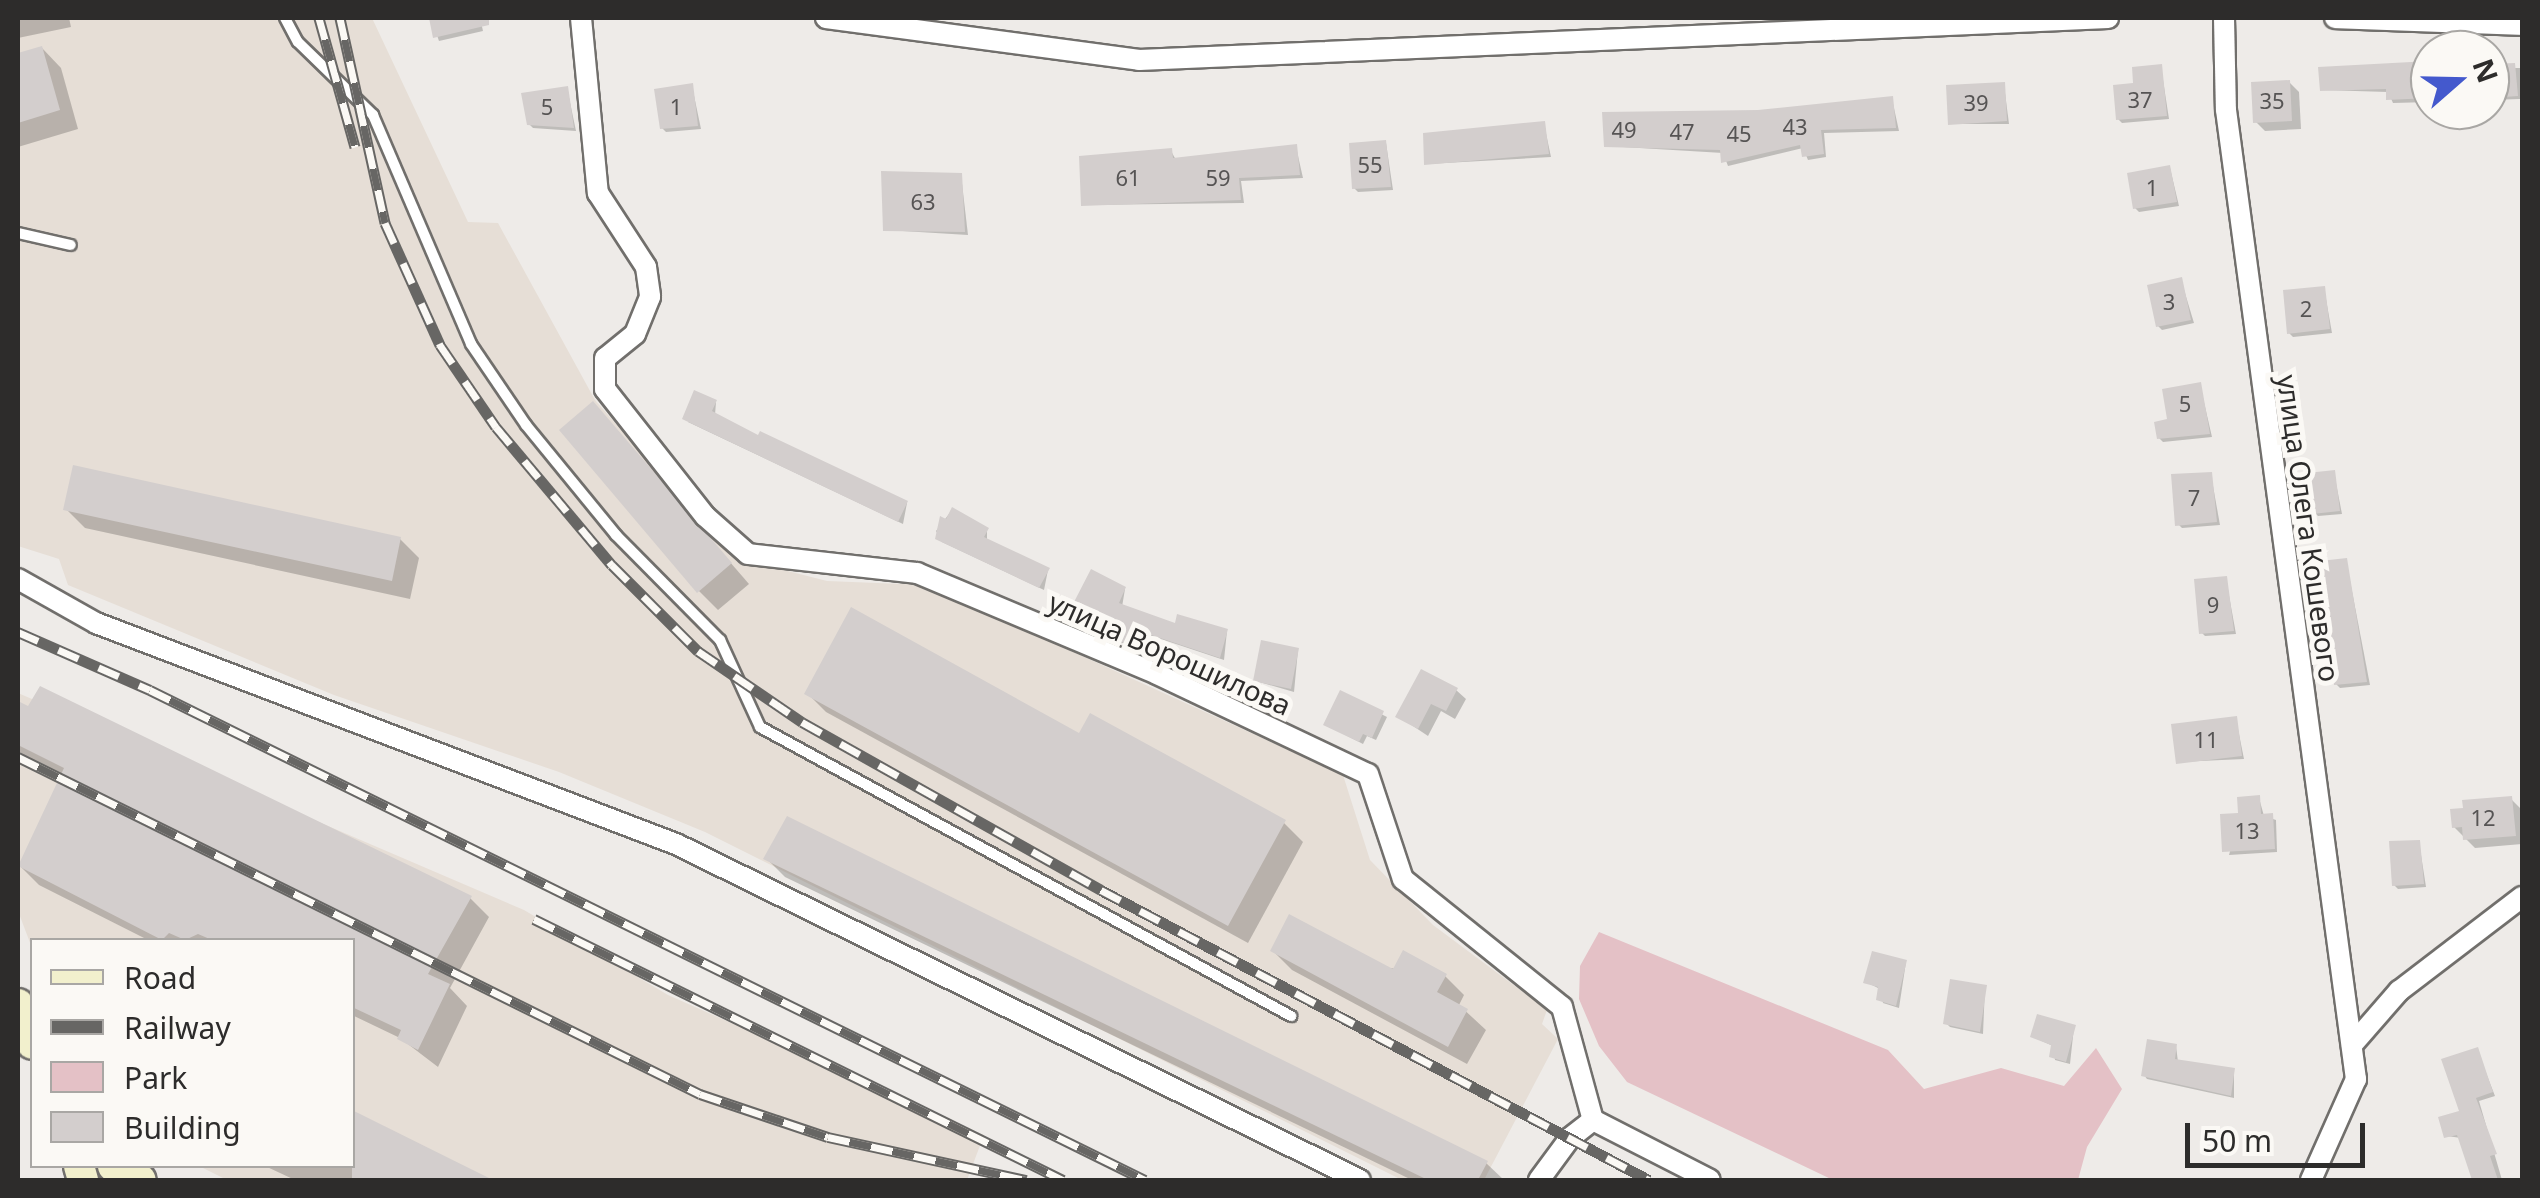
<!DOCTYPE html>
<html>
<head>
<meta charset="utf-8">
<style>
  body { margin:0 }
  #map { position:relative; width:2540px; height:1198px; overflow:hidden; background:#eeebe8; font-family:"Noto Sans",sans-serif }
  div>[style] { position:absolute }
  .built>* { inset:0; background:#e6ded6 }
  .green>* { inset:0; background:#e4c1c6 }
  .shadow>* { inset:0; background:#0003 }
  .building>* { inset:0; background:#d3cecd }
  .roads { filter:drop-shadow(2px 0 #716f6c) drop-shadow(-2px 0 #716f6c) drop-shadow(0 2px #716f6c) drop-shadow(0 -2px #716f6c) }
  .lane>* { height:10px; margin:-5px; padding:0 5px; transform-origin:5px; border-radius:5px; background:#fff }
  .street>* { height:20px; margin:-10px; padding:0 10px; transform-origin:10px; border-radius:10px; background:#fff }
  .secondary>* { height:30px; margin:-15px; padding:0 15px; transform-origin:15px; border-radius:15px; background:#f2f0cd }
  .rail>* { height:11px; margin-top:-5.5px; transform-origin:0; background:repeating-linear-gradient(90deg,#fbf9f5 0 22px,#676664 0 44px); box-sizing:border-box; border-block:2px solid #676664 }
  span { translate:-50% -50%; white-space:nowrap; text-align:center; line-height:1.15; -webkit-text-stroke:10px #fbf9f5; paint-order:stroke }
  .number-label { font-size:22px; color:#565454 }
  .number-label span { -webkit-text-stroke-width:0 }
  .street-label { font-size:28px; color:#2d2c2b }
  .frame { position:absolute; inset:0; border:20px solid #2d2c2b; pointer-events:none }
  .legend { position:absolute; left:30px; top:938px; width:325px; height:230px; box-sizing:border-box; background:#fbf9f5; border:2px solid #a9a7a4; margin:0; padding:12px 18px; list-style:none; font-size:30px; color:#2d2c2b }
  .legend li { display:flex; align-items:center; gap:20px; height:50px }
  .legend b { width:50px; border:2px solid #a9a7a4 }
  .north { position:absolute; left:2410px; top:30px; width:100px; height:100px; box-sizing:border-box; background:#fbf9f5; border:2px solid #a9a7a4; border-radius:50%; rotate:70deg; font-size:28px; font-weight:700; line-height:40px; text-align:center; color:#2d2c2b }
  .north::after { content:''; display:block; margin:auto; width:35px; height:45px; background:#4459cd; clip-path:polygon(50% 0,100% 100%,50% 72%,0 100%) }
  .scale { position:absolute; left:2185px; top:1123px; width:180px; height:45px; box-sizing:border-box; border:5px solid #2d2c2b; border-top:0; padding-left:12px; font-size:30px; line-height:35px; white-space:nowrap; color:#2d2c2b; -webkit-text-stroke:8px #fbf9f5; paint-order:stroke }
</style>
</head>
<body>
<div id="map">
  <div class="built">
    <i style="clip-path:polygon(18px 18px,372px 18px,468px 222px,498px 223px,595px 400px,732px 557px,827px 581px,927px 585px,1343px 775px,1370px 860px,1433px 925px,1547px 1010px,1542px 1024px,1558px 1039px,1484px 1180px,1402px 1180px,705px 832px,559px 772px,334px 695px,68px 585px,59px 559px,18px 546px)"></i>
    <i style="clip-path:polygon(18px 693px,524px 910px,668px 995px,984px 1135px,967px 1180px,227px 1180px,199px 1166px,352px 1166px,352px 940px,32px 940px,32px 948px,18px 911px)"></i>
  </div>
  <div class="green">
    <i style="clip-path:polygon(1599px 932px,1888px 1050px,1924px 1089px,2001px 1068px,2064px 1086px,2096px 1048px,2122px 1089px,2087px 1147px,2078px 1180px,1833px 1180px,1627px 1082px,1599px 1046px,1579px 999px,1580px 966px)"></i>
  </div>
  <div class="shadow">
    <i style="clip-path:polygon(18px 18px,69px 18px,71px 27px,18px 38px)"></i>
    <i style="clip-path:polygon(431px 18px,480px 18px,483px 31px,439px 41px)"></i>
    <i style="clip-path:polygon(42px 48px,61px 68px,78px 129px,18px 147px,18px 55px)"></i>
    <i style="clip-path:polygon(2430px 64px,2430px 102px,2393px 103px,2388px 92px,2322px 90px)"></i>
    <i style="clip-path:polygon(2161px 67px,2169px 119px,2122px 123px,2118px 119px)"></i>
    <i style="clip-path:polygon(2490px 68px,2522px 68px,2520px 99px,2490px 100px)"></i>
    <i style="clip-path:polygon(2289px 82px,2299px 92px,2301px 129px,2265px 131px,2256px 122px)"></i>
    <i style="clip-path:polygon(2004px 85px,2009px 124px,1950px 124px)"></i>
    <i style="clip-path:polygon(692px 86px,701px 129px,666px 132px,662px 128px)"></i>
    <i style="clip-path:polygon(567px 88px,576px 131px,533px 128px,529px 124px)"></i>
    <i style="clip-path:polygon(1892px 99px,1899px 131px,1824px 133px,1826px 157px,1808px 160px,1803px 148px,1728px 166px,1723px 153px,1606px 146px,1758px 113px)"></i>
    <i style="clip-path:polygon(1544px 124px,1551px 157px,1427px 164px)"></i>
    <i style="clip-path:polygon(1386px 143px,1393px 190px,1358px 192px,1354px 188px)"></i>
    <i style="clip-path:polygon(1296px 147px,1303px 178px,1241px 181px,1244px 203px,1084px 205px,1171px 151px,1176px 160px)"></i>
    <i style="clip-path:polygon(2170px 168px,2179px 206px,2139px 212px,2135px 208px)"></i>
    <i style="clip-path:polygon(961px 175px,968px 235px,886px 230px)"></i>
    <i style="clip-path:polygon(2181px 280px,2194px 323px,2162px 330px,2158px 326px)"></i>
    <i style="clip-path:polygon(2324px 288px,2332px 333px,2293px 337px,2289px 333px)"></i>
    <i style="clip-path:polygon(2200px 385px,2212px 437px,2163px 442px,2159px 438px)"></i>
    <i style="clip-path:polygon(716px 402px,715px 415px,759px 439px,907px 503px,903px 524px,688px 422px)"></i>
    <i style="clip-path:polygon(593px 404px,749px 584px,718px 610px,699px 591px)"></i>
    <i style="clip-path:polygon(2334px 473px,2342px 514px,2318px 516px,2314px 512px)"></i>
    <i style="clip-path:polygon(2211px 475px,2220px 525px,2182px 528px,2178px 524px)"></i>
    <i style="clip-path:polygon(66px 509px,400px 539px,419px 558px,410px 599px,85px 528px)"></i>
    <i style="clip-path:polygon(952px 510px,987px 530px,987px 541px,1048px 570px,1044px 590px,942px 542px,936px 531px)"></i>
    <i style="clip-path:polygon(2346px 560px,2370px 685px,2340px 688px,2336px 684px)"></i>
    <i style="clip-path:polygon(2226px 579px,2236px 634px,2205px 636px,2201px 632px)"></i>
    <i style="clip-path:polygon(1125px 589px,1122px 607px,1177px 626px,1227px 631px,1224px 660px,1155px 637px,1149px 653px,1120px 642px,1120px 627px,1077px 601px)"></i>
    <i style="clip-path:polygon(1298px 650px,1294px 692px,1256px 681px)"></i>
    <i style="clip-path:polygon(1456px 690px,1466px 699px,1455px 719px,1441px 711px,1428px 736px,1398px 716px)"></i>
    <i style="clip-path:polygon(807px 693px,1284px 823px,1303px 842px,1248px 943px,826px 712px)"></i>
    <i style="clip-path:polygon(1341px 694px,1387px 717px,1376px 740px,1367px 736px,1363px 744px,1326px 725px)"></i>
    <i style="clip-path:polygon(18px 704px,470px 898px,489px 917px,450px 988px,467px 1006px,438px 1067px,400px 1038px,352px 1015px,352px 940px,148px 940px,39px 885px,20px 866px,63px 775px,18px 752px)"></i>
    <i style="clip-path:polygon(2236px 719px,2244px 759px,2178px 762px)"></i>
    <i style="clip-path:polygon(2259px 798px,2264px 816px,2276px 820px,2277px 852px,2229px 855px,2240px 815px)"></i>
    <i style="clip-path:polygon(2511px 799px,2520px 808px,2522px 844px,2475px 848px,2454px 827px)"></i>
    <i style="clip-path:polygon(2419px 842px,2426px 887px,2398px 889px,2394px 885px)"></i>
    <i style="clip-path:polygon(766px 858px,1486px 1163px,1504px 1180px,1412px 1180px,785px 877px)"></i>
    <i style="clip-path:polygon(1273px 951px,1445px 976px,1464px 995px,1459px 1005px,1486px 1030px,1467px 1064px,1292px 970px)"></i>
    <i style="clip-path:polygon(1906px 962px,1899px 1008px,1883px 1003px,1880px 989px,1866px 982px)"></i>
    <i style="clip-path:polygon(1985px 987px,1983px 1034px,1950px 1027px,1946px 1023px)"></i>
    <i style="clip-path:polygon(2074px 1027px,2070px 1064px,2055px 1060px,2053px 1046px,2033px 1037px)"></i>
    <i style="clip-path:polygon(2176px 1046px,2178px 1062px,2234px 1071px,2234px 1098px,2147px 1079px,2144px 1075px)"></i>
    <i style="clip-path:polygon(2477px 1050px,2495px 1096px,2479px 1101px,2502px 1180px,2475px 1180px,2461px 1138px,2447px 1136px,2462px 1112px)"></i>
    <i style="clip-path:polygon(352px 1113px,487px 1180px,295px 1180px,265px 1166px,352px 1166px)"></i>
  </div>
  <div class="building">
    <i style="clip-path:polygon(429px 18px,489px 18px,489px 25px,433px 38px)"></i>
    <i style="clip-path:polygon(42px 46px,60px 110px,18px 123px,18px 53px)"></i>
    <i style="clip-path:polygon(2430px 61px,2430px 98px,2386px 100px,2386px 89px,2320px 91px,2318px 67px)"></i>
    <i style="clip-path:polygon(2515px 63px,2518px 96px,2490px 98px,2490px 64px)"></i>
    <i style="clip-path:polygon(2162px 64px,2167px 116px,2116px 120px,2113px 85px,2133px 83px,2132px 67px)"></i>
    <i style="clip-path:polygon(2290px 80px,2292px 121px,2253px 123px,2251px 82px)"></i>
    <i style="clip-path:polygon(2005px 82px,2007px 121px,1948px 125px,1946px 85px)"></i>
    <i style="clip-path:polygon(693px 83px,698px 126px,660px 129px,654px 89px)"></i>
    <i style="clip-path:polygon(568px 86px,574px 128px,527px 125px,521px 93px)"></i>
    <i style="clip-path:polygon(1893px 96px,1896px 128px,1821px 130px,1824px 154px,1802px 157px,1800px 145px,1721px 163px,1720px 150px,1604px 147px,1602px 112px,1758px 110px)"></i>
    <i style="clip-path:polygon(1545px 121px,1549px 154px,1424px 165px,1423px 133px)"></i>
    <i style="clip-path:polygon(1386px 140px,1391px 187px,1352px 189px,1349px 143px)"></i>
    <i style="clip-path:polygon(1297px 144px,1300px 175px,1239px 178px,1241px 200px,1081px 206px,1079px 156px,1172px 148px,1173px 158px)"></i>
    <i style="clip-path:polygon(2170px 165px,2177px 202px,2133px 209px,2127px 173px)"></i>
    <i style="clip-path:polygon(881px 171px,962px 173px,965px 232px,883px 231px)"></i>
    <i style="clip-path:polygon(2182px 277px,2191px 320px,2156px 327px,2147px 285px)"></i>
    <i style="clip-path:polygon(2325px 286px,2330px 329px,2287px 334px,2283px 290px)"></i>
    <i style="clip-path:polygon(2201px 382px,2210px 434px,2157px 439px,2154px 422px,2167px 419px,2162px 389px)"></i>
    <i style="clip-path:polygon(694px 390px,717px 400px,712px 411px,758px 435px,760px 431px,908px 501px,898px 522px,682px 419px)"></i>
    <i style="clip-path:polygon(593px 401px,732px 563px,697px 593px,559px 430px)"></i>
    <i style="clip-path:polygon(73px 465px,401px 537px,392px 581px,63px 510px)"></i>
    <i style="clip-path:polygon(2335px 470px,2340px 511px,2312px 514px,2307px 473px)"></i>
    <i style="clip-path:polygon(2212px 472px,2217px 522px,2175px 526px,2171px 474px)"></i>
    <i style="clip-path:polygon(952px 507px,989px 528px,984px 537px,1050px 568px,1039px 588px,935px 539px,940px 516px,946px 519px)"></i>
    <i style="clip-path:polygon(2347px 558px,2367px 682px,2334px 685px,2320px 561px)"></i>
    <i style="clip-path:polygon(1091px 569px,1126px 587px,1119px 603px,1175px 623px,1177px 614px,1228px 629px,1220px 658px,1151px 635px,1146px 650px,1113px 639px,1117px 626px,1074px 602px)"></i>
    <i style="clip-path:polygon(2227px 576px,2234px 631px,2199px 634px,2194px 579px)"></i>
    <i style="clip-path:polygon(851px 607px,1079px 733px,1090px 713px,1286px 820px,1228px 926px,804px 694px)"></i>
    <i style="clip-path:polygon(1261px 640px,1299px 648px,1291px 689px,1253px 681px)"></i>
    <i style="clip-path:polygon(1421px 669px,1458px 688px,1446px 711px,1431px 704px,1418px 729px,1395px 717px)"></i>
    <i style="clip-path:polygon(40px 686px,472px 896px,428px 974px,450px 984px,418px 1050px,397px 1039px,401px 1030px,352px 1007px,352px 940px,212px 940px,198px 934px,185px 940px,169px 933px,162px 940px,18px 866px,64px 768px,18px 745px,18px 701px,28px 706px)"></i>
    <i style="clip-path:polygon(1340px 690px,1384px 711px,1372px 738px,1363px 734px,1359px 742px,1323px 725px)"></i>
    <i style="clip-path:polygon(2237px 716px,2242px 756px,2176px 764px,2171px 724px)"></i>
    <i style="clip-path:polygon(2260px 795px,2261px 814px,2273px 813px,2275px 849px,2222px 852px,2220px 814px,2238px 813px,2237px 797px)"></i>
    <i style="clip-path:polygon(2512px 796px,2516px 836px,2463px 840px,2462px 827px,2452px 828px,2450px 809px,2463px 808px,2462px 800px)"></i>
    <i style="clip-path:polygon(787px 816px,1488px 1161px,1478px 1180px,1428px 1180px,763px 859px)"></i>
    <i style="clip-path:polygon(2420px 840px,2424px 884px,2392px 886px,2389px 841px)"></i>
    <i style="clip-path:polygon(1289px 914px,1393px 969px,1403px 950px,1447px 974px,1437px 992px,1468px 1009px,1448px 1047px,1270px 951px)"></i>
    <i style="clip-path:polygon(1872px 951px,1907px 960px,1896px 1006px,1876px 1000px,1878px 987px,1863px 983px)"></i>
    <i style="clip-path:polygon(1950px 979px,1987px 985px,1980px 1032px,1943px 1024px)"></i>
    <i style="clip-path:polygon(2037px 1014px,2076px 1025px,2066px 1062px,2049px 1057px,2051px 1045px,2030px 1037px)"></i>
    <i style="clip-path:polygon(2147px 1039px,2177px 1044px,2175px 1059px,2235px 1068px,2231px 1096px,2141px 1076px)"></i>
    <i style="clip-path:polygon(2478px 1047px,2493px 1092px,2476px 1098px,2497px 1154px,2490px 1156px,2498px 1180px,2472px 1180px,2457px 1135px,2444px 1138px,2438px 1117px,2459px 1111px,2441px 1059px)"></i>
    <i style="clip-path:polygon(352px 1110px,493px 1180px,352px 1180px)"></i>
  </div>
  <div class="roads">
    <div class="lane">
      <i style="left:285px;top:18px;width:27px;rotate:62deg"></i>
      <i style="left:298px;top:42px;width:105px;rotate:44.2deg"></i>
      <i style="left:373px;top:115px;width:249px;rotate:66.8deg"></i>
      <i style="left:471px;top:344px;width:98px;rotate:55.8deg"></i>
      <i style="left:526px;top:425px;width:142px;rotate:50.7deg"></i>
      <i style="left:616px;top:535px;width:148px;rotate:45.3deg"></i>
      <i style="left:720px;top:640px;width:96px;rotate:65.3deg"></i>
      <i style="left:760px;top:727px;width:605px;rotate:28.56deg"></i>
      <i style="left:18px;top:233px;width:54px;rotate:12.8deg"></i>
    </div>
    <div class="street">
      <i style="left:581px;top:18px;width:176px;rotate:84.5deg"></i>
      <i style="left:598px;top:193px;width:88px;rotate:57deg"></i>
      <i style="left:646px;top:267px;width:30px;rotate:82deg"></i>
      <i style="left:650px;top:297px;width:40px;rotate:112deg"></i>
      <i style="left:635px;top:334px;width:38px;rotate:141deg"></i>
      <i style="left:605px;top:358px;width:31px;rotate:90deg"></i>
      <i style="left:605px;top:389px;width:162px;rotate:51.8deg"></i>
      <i style="left:705px;top:516px;width:57px;rotate:41.5deg"></i>
      <i style="left:748px;top:554px;width:170px;rotate:6.4deg"></i>
      <i style="left:917px;top:573px;width:260px;rotate:22.8deg"></i>
      <i style="left:1157px;top:674px;width:233px;rotate:25.4deg"></i>
      <i style="left:1368px;top:774px;width:111px;rotate:71.6deg"></i>
      <i style="left:1403px;top:879px;width:204px;rotate:38.8deg"></i>
      <i style="left:1562px;top:1007px;width:117px;rotate:74.7deg"></i>
      <i style="left:1593px;top:1120px;width:131px;rotate:27.1deg"></i>
      <i style="left:826px;top:18px;width:316px;rotate:7.6deg"></i>
      <i style="left:1139px;top:60px;width:970px;rotate:-2.48deg"></i>
      <i style="left:2224px;top:18px;width:92px;rotate:88.8deg"></i>
      <i style="left:2226px;top:110px;width:978px;rotate:82.36deg"></i>
      <i style="left:2356px;top:1079px;width:111px;rotate:114deg"></i>
      <i style="left:2335px;top:18px;width:187px;rotate:2.1deg"></i>
      <i style="left:18px;top:579px;width:90px;rotate:29.4deg"></i>
      <i style="left:96px;top:623px;width:621px;rotate:20.86deg"></i>
      <i style="left:676px;top:844px;width:762px;rotate:26.16deg"></i>
      <i style="left:2352px;top:1045px;width:72px;rotate:-49deg"></i>
      <i style="left:2399px;top:991px;width:155px;rotate:-37.4deg"></i>
      <i style="left:1539px;top:1180px;width:52px;rotate:-53.6deg"></i>
      <i style="left:1570px;top:1138px;width:29px;rotate:-38deg"></i>
    </div>
    <div class="secondary">
      <i style="left:18px;top:1004px;width:42px;rotate:70.7deg"></i>
      <i style="left:79px;top:1166px;width:15px;rotate:74deg"></i>
      <i style="left:113px;top:1166px;width:31px;rotate:27deg"></i>
    </div>
  </div>
  <div class="rail">
    <i style="left:319px;top:18px;width:134px;rotate:74.4deg"></i>
    <i style="left:340px;top:18px;width:210px;rotate:77.6deg"></i>
    <i style="left:385px;top:223px;width:134px;rotate:65.7deg"></i>
    <i style="left:440px;top:345px;width:99px;rotate:55.7deg"></i>
    <i style="left:496px;top:427px;width:180px;rotate:50deg"></i>
    <i style="left:612px;top:565px;width:122px;rotate:45deg"></i>
    <i style="left:698px;top:651px;width:126px;rotate:34.3deg"></i>
    <i style="left:802px;top:722px;width:343px;rotate:29.3deg"></i>
    <i style="left:1101px;top:890px;width:620px;rotate:27.89deg"></i>
    <i style="left:18px;top:632px;width:144px;rotate:23.7deg"></i>
    <i style="left:150px;top:690px;width:1109px;rotate:26.22deg"></i>
    <i style="left:18px;top:757px;width:761px;rotate:26.3deg"></i>
    <i style="left:700px;top:1094px;width:135px;rotate:18.6deg"></i>
    <i style="left:828px;top:1137px;width:203px;rotate:12.3deg"></i>
    <i style="left:534px;top:919px;width:590px;rotate:26.26deg"></i>
  </div>
  <div class="number-label">
    <span style="left:2140px;top:100px">37</span>
    <span style="left:2272px;top:101px">35</span>
    <span style="left:1976px;top:103px">39</span>
    <span style="left:547px;top:107px">5</span>
    <span style="left:676px;top:107px">1</span>
    <span style="left:1795px;top:127px">43</span>
    <span style="left:1624px;top:130px">49</span>
    <span style="left:1682px;top:132px">47</span>
    <span style="left:1739px;top:134px">45</span>
    <span style="left:1370px;top:165px">55</span>
    <span style="left:1128px;top:178px">61</span>
    <span style="left:1218px;top:178px">59</span>
    <span style="left:2152px;top:188px">1</span>
    <span style="left:923px;top:202px">63</span>
    <span style="left:2169px;top:302px">3</span>
    <span style="left:2306px;top:309px">2</span>
    <span style="left:2185px;top:404px">5</span>
    <span style="left:2194px;top:498px">7</span>
    <span style="left:2213px;top:605px">9</span>
    <span style="left:2206px;top:740px">11</span>
    <span style="left:2483px;top:818px">12</span>
    <span style="left:2247px;top:831px">13</span>
  </div>
  <div class="street-label">
    <span style="left:2309px;top:528px;rotate:82deg">улица Олега Кошевого</span>
    <span style="left:1170px;top:653px;rotate:24deg">улица Ворошилова</span>
  </div>
  <div class="frame"></div>
  <ul class="legend">
  <li><b style="height:12px;background:#f2f0cd"></b>Road</li>
  <li><b style="height:12px;background:#676664"></b>Railway</li>
  <li><b style="height:28px;background:#e4c1c6"></b>Park</li>
  <li><b style="height:28px;background:#d3cecd"></b>Building</li>
  </ul>
  <div class="north">N</div>
  <div class="scale">50 m</div>
</div>
</body>
</html>
